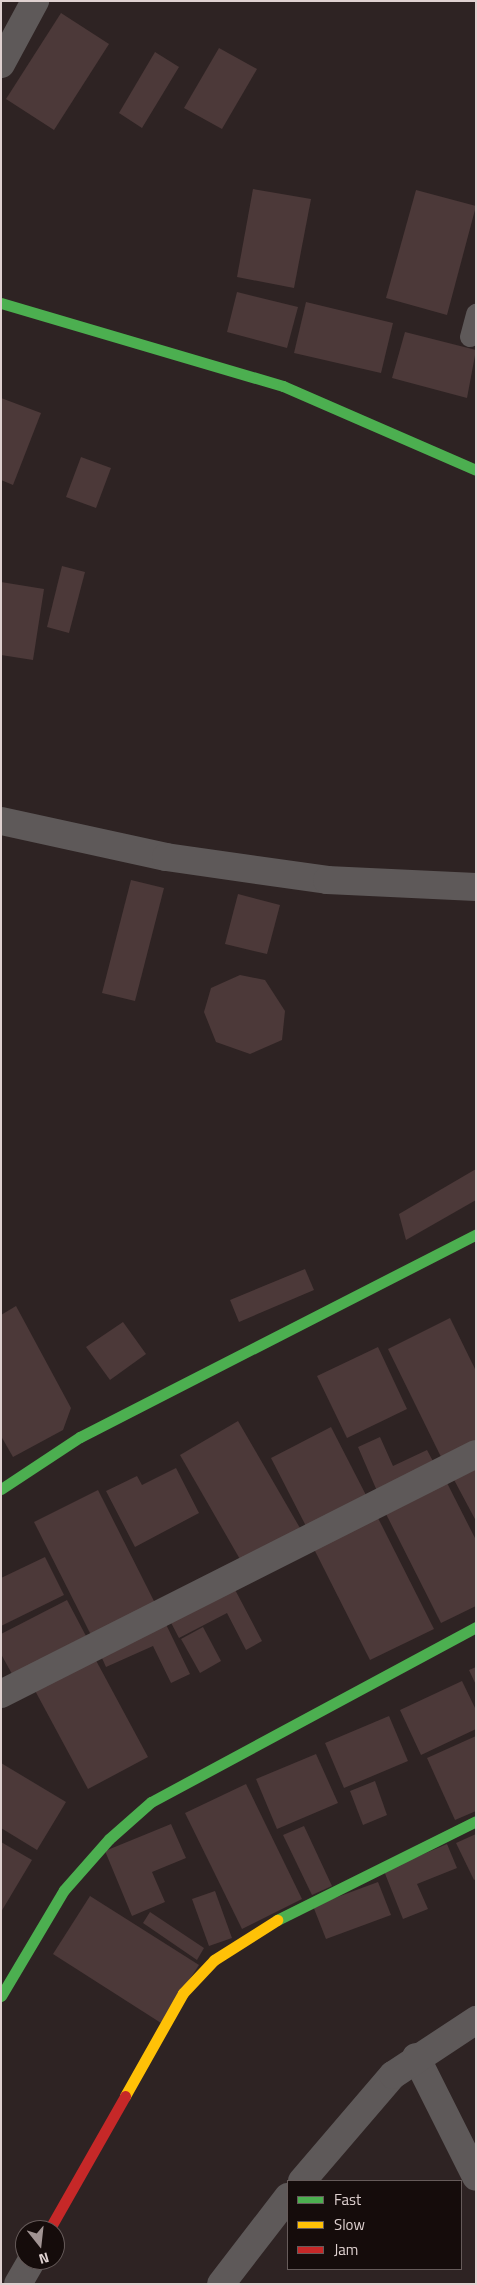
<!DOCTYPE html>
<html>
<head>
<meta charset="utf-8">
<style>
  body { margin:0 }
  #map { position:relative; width:477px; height:2285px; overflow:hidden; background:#2e2323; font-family:"Titillium Web",sans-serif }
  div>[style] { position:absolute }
  .building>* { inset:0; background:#4c3939 }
  .lane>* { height:20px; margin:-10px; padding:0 10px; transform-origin:10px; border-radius:10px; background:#5e5959 }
  .street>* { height:28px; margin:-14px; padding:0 14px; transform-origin:14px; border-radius:14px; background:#5e5959 }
  .fast>* { height:11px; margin:-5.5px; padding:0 5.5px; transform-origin:5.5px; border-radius:5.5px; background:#4caf50 }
  .slow>* { height:11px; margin:-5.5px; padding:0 5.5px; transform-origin:5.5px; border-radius:5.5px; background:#ffc107 }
  .jam>* { height:11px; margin:-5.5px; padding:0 5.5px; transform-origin:5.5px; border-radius:5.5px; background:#c62828 }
  span { translate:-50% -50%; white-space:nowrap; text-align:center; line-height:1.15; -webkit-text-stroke:4px #150c0b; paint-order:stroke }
  .frame { position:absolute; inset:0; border:2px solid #dfd1d0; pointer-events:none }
  .legend { position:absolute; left:287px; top:2180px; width:175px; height:90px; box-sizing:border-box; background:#150c0b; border:1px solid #665b5a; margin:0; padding:6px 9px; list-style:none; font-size:15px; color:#dfd1d0 }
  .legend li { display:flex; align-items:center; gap:10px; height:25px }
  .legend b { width:25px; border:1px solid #665b5a }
  .north { position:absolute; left:15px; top:2220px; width:50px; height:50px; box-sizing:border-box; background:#150c0b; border:1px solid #665b5a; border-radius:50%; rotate:164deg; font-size:14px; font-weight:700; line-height:20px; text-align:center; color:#dfd1d0 }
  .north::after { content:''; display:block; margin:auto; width:18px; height:22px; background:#a19493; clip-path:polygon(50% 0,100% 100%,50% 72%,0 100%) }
</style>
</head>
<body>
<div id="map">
  <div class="building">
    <i style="clip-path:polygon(61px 13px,109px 44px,54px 130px,6px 99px)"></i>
    <i style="clip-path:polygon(219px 48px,257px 69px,222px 129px,184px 108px)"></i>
    <i style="clip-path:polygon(155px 52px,179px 67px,142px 128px,119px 113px)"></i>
    <i style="clip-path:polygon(253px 189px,311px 199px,294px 288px,237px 277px)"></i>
    <i style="clip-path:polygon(416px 190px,476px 206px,447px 315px,386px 298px)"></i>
    <i style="clip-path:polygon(237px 292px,298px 307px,287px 348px,227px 332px)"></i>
    <i style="clip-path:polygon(306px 302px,393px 323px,381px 373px,294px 353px)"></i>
    <i style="clip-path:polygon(405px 332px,476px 350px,467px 398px,392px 378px)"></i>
    <i style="clip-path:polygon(1px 398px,41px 413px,13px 485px,1px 480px)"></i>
    <i style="clip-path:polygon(81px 457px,111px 468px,96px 508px,66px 497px)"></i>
    <i style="clip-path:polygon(62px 566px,85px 572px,69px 633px,47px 627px)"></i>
    <i style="clip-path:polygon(1px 582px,44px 589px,33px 660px,1px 655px)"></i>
    <i style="clip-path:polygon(131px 880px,164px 888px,135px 1001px,102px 993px)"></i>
    <i style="clip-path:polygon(238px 894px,280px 905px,267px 954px,225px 944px)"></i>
    <i style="clip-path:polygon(240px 975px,265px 980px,285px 1011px,282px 1040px,250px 1054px,216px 1042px,204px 1012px,211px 988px)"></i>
    <i style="clip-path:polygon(476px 1169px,476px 1200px,406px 1240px,399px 1214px)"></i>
    <i style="clip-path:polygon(305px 1269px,314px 1290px,239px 1322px,230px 1300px)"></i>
    <i style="clip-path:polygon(16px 1306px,71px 1408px,63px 1430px,13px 1457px,1px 1436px,1px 1315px)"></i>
    <i style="clip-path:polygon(450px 1318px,476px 1371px,476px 1445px,443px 1461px,388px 1349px)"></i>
    <i style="clip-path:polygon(123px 1322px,146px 1354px,110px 1380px,86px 1347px)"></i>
    <i style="clip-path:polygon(378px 1347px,407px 1409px,347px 1438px,317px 1376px)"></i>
    <i style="clip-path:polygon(238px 1421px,300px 1528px,241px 1561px,180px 1455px)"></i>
    <i style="clip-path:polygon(331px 1427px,368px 1499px,308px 1530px,271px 1458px)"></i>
    <i style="clip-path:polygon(380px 1437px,393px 1466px,427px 1450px,435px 1465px,377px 1491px,358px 1447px)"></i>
    <i style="clip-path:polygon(476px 1464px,476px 1521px,452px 1476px)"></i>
    <i style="clip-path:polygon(176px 1468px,199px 1513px,135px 1547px,106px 1491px,137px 1476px,142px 1485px)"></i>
    <i style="clip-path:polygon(445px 1479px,476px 1540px,476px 1606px,441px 1623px,384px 1510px)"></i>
    <i style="clip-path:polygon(98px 1490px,156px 1605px,92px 1637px,34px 1522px)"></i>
    <i style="clip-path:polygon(377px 1516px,434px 1629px,370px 1660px,313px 1547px)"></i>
    <i style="clip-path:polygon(45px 1557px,64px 1595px,1px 1626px,1px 1578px)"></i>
    <i style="clip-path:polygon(231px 1582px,262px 1641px,246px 1650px,227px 1613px,179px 1638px,167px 1615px)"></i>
    <i style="clip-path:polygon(67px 1600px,86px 1636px,12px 1674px,1px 1654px,1px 1634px)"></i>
    <i style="clip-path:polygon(162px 1616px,190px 1674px,171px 1683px,153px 1646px,106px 1667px,97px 1647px)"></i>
    <i style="clip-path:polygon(203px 1627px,221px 1661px,200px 1673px,181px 1639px)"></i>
    <i style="clip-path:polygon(92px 1653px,148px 1757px,88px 1789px,32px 1685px)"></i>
    <i style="clip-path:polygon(476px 1667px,476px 1685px,469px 1670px)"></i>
    <i style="clip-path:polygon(462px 1681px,476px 1710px,476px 1729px,421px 1755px,400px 1710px)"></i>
    <i style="clip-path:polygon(389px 1716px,408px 1761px,344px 1788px,325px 1743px)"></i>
    <i style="clip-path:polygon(476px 1736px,476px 1811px,455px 1820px,427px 1758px)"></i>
    <i style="clip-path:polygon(316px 1754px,338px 1803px,277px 1829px,256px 1779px)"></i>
    <i style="clip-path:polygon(1px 1763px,66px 1802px,37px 1850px,1px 1828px)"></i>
    <i style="clip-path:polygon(375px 1781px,387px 1815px,363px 1825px,350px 1791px)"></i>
    <i style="clip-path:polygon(246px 1784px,302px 1899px,242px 1929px,185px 1813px)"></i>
    <i style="clip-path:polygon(171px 1824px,186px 1858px,152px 1872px,165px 1902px,132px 1916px,105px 1851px)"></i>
    <i style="clip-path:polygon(304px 1826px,332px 1886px,312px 1895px,283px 1835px)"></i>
    <i style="clip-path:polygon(476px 1834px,476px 1879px,474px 1880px,456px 1843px)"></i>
    <i style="clip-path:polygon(1px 1842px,32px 1860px,1px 1912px)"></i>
    <i style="clip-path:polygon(447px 1844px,457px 1868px,417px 1884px,428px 1909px,403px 1919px,384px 1871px)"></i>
    <i style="clip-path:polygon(378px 1882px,391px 1915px,326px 1939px,313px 1906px)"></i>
    <i style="clip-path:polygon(215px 1891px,232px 1938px,209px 1946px,192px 1899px)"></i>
    <i style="clip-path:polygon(90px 1896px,199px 1965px,161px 2023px,53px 1954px)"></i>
    <i style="clip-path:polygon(150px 1912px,204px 1948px,197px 1960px,143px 1923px)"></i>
  </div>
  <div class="lane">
    <i style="left:470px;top:337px;width:24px;rotate:-75deg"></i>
  </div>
  <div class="street">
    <i style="left:1px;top:64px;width:72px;rotate:-61.6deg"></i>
    <i style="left:1px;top:821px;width:169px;rotate:12.3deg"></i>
    <i style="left:166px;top:857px;width:163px;rotate:8.1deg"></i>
    <i style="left:327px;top:880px;width:149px;rotate:2.7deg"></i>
    <i style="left:1px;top:1694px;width:532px;rotate:-26.81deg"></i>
    <i style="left:416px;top:2057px;width:134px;rotate:63.4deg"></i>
    <i style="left:302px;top:2181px;width:140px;rotate:-49.4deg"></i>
    <i style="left:393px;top:2075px;width:100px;rotate:-33.5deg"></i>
    <i style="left:18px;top:2284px;width:28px;rotate:-60deg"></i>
    <i style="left:221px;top:2284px;width:110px;rotate:-52.4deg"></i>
  </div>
  <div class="fast">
    <i style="left:1px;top:303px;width:294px;rotate:16.4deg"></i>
    <i style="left:283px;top:386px;width:210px;rotate:23.5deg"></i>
    <i style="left:1px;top:1489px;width:95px;rotate:-33.4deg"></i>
    <i style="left:80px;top:1437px;width:445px;rotate:-27.1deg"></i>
    <i style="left:277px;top:1920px;width:222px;rotate:-26.4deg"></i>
    <i style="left:1px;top:1996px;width:123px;rotate:-59.3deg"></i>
    <i style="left:64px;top:1890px;width:68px;rotate:-48.6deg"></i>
    <i style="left:109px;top:1839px;width:56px;rotate:-41.4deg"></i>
    <i style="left:151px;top:1802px;width:369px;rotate:-28.3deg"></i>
  </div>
  <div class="slow">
    <i style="left:125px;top:2096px;width:118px;rotate:-60.6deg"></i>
    <i style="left:183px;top:1993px;width:45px;rotate:-46.8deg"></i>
    <i style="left:214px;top:1960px;width:75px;rotate:-32.4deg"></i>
  </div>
  <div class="jam">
    <i style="left:49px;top:2230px;width:154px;rotate:-60.4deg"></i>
  </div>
  <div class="frame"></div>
  <ul class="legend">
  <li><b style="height:6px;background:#4caf50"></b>Fast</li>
  <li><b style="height:6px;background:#ffc107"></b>Slow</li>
  <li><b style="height:6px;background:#c62828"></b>Jam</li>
  </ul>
  <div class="north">N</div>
</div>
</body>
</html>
